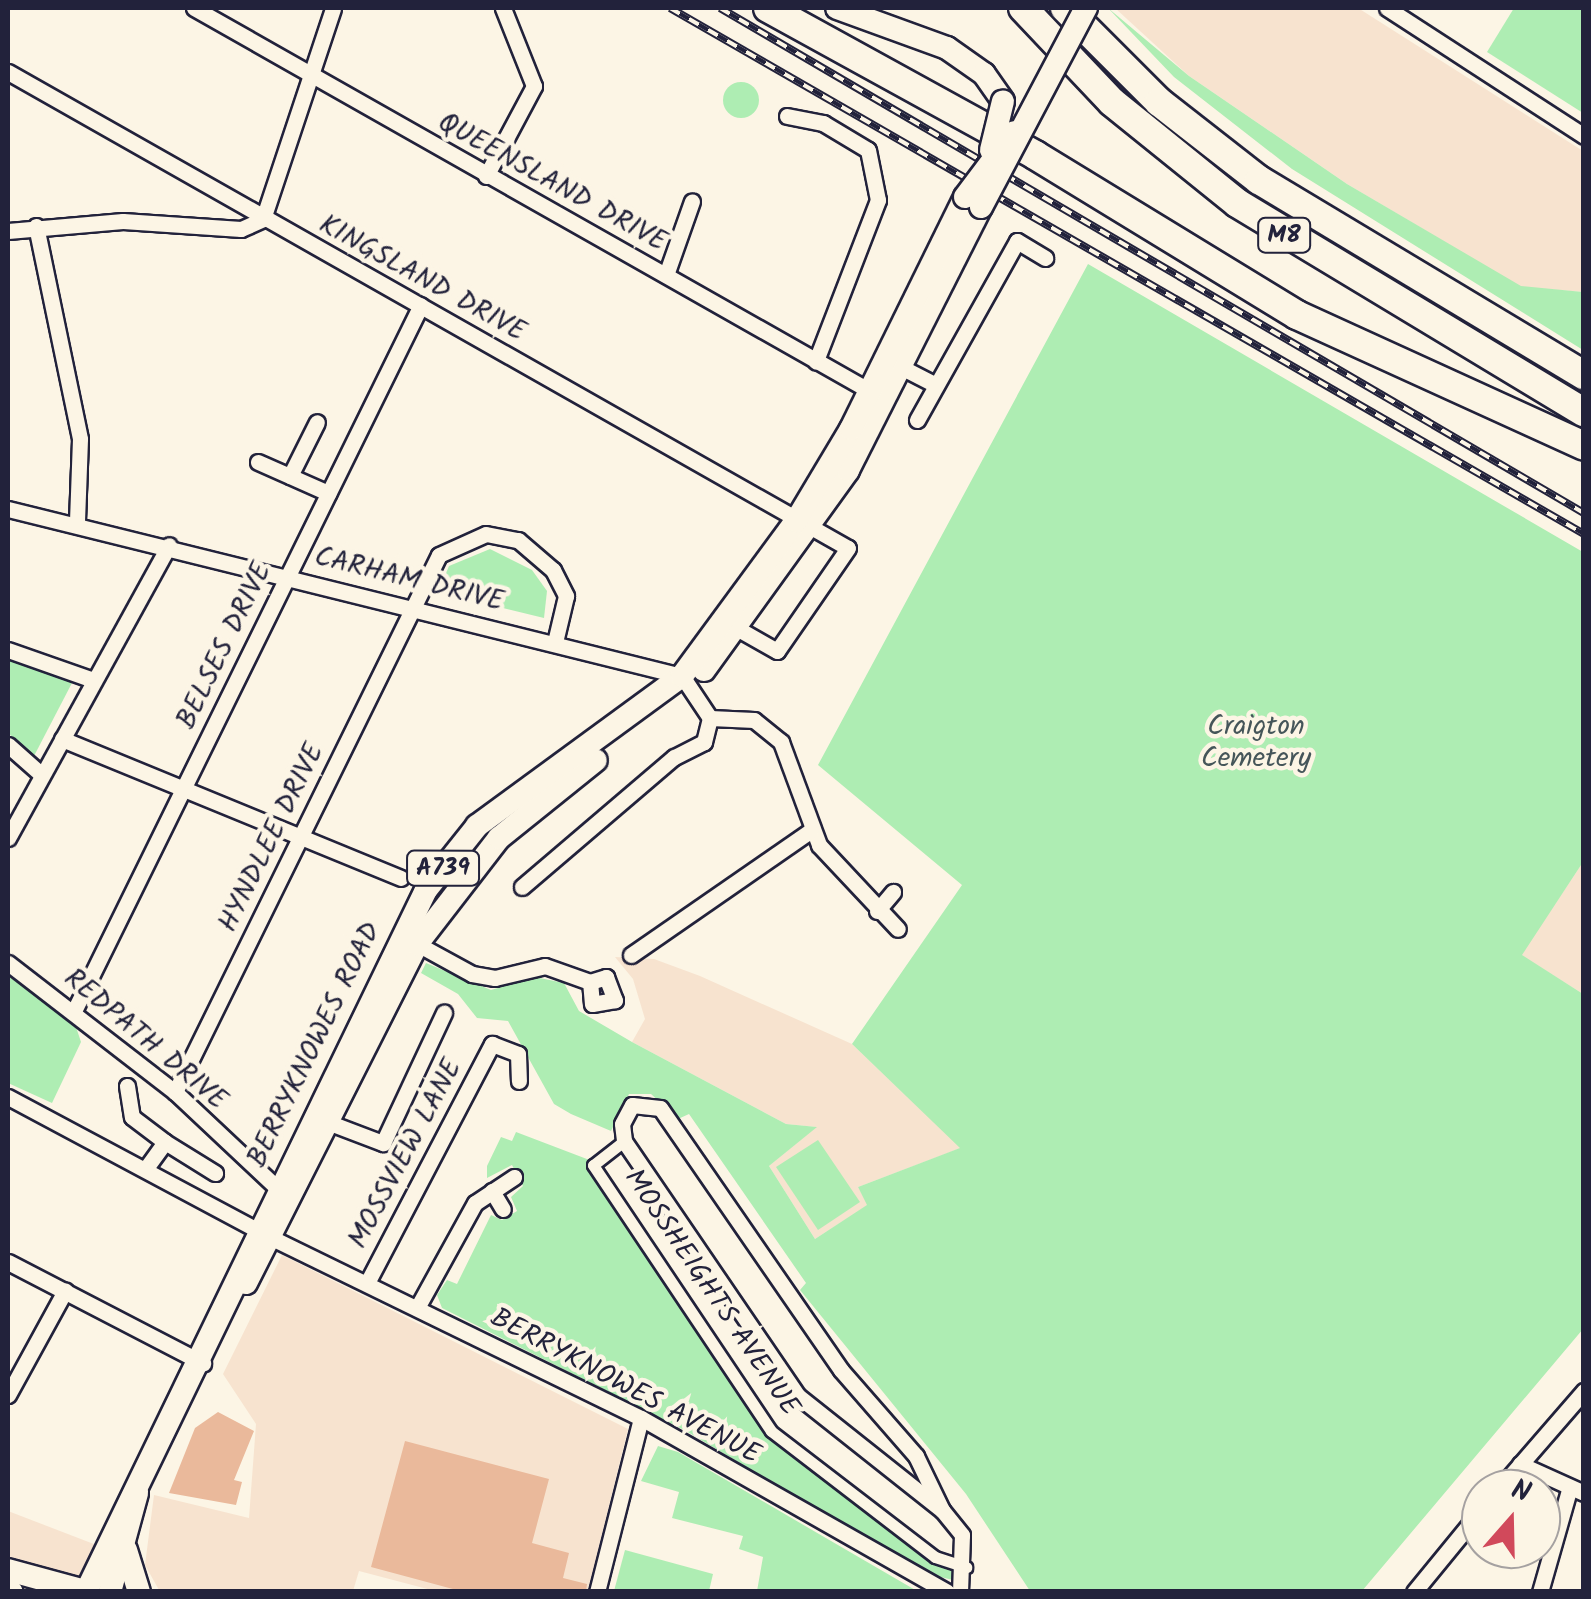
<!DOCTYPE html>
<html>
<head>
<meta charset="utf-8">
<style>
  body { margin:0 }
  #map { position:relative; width:1591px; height:1599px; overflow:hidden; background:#fcf5e5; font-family:Kalam,sans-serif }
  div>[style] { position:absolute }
  .built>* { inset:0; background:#f7e3cf }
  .green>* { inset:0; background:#aeedb3 }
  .round { border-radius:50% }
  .building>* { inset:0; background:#eab99b }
  .roads { filter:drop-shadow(2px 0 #22223b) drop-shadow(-2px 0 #22223b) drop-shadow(0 2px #22223b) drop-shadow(0 -2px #22223b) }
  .pedestrian>* { height:11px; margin:-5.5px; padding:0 5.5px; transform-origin:5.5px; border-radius:5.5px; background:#fcf5e5 }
  .minor>* { height:15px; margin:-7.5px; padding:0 7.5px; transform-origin:7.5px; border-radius:7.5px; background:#fcf5e5 }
  .primary>* { height:22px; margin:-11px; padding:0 11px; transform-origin:11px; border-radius:11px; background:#fcf5e5 }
  .motorway>* { height:28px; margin:-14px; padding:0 14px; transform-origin:14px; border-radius:14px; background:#fcf5e5 }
  .rail>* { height:8px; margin-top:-4px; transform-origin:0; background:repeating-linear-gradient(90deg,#fcf5e5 0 11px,#22223b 0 22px); box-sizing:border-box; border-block:2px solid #22223b }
  .bridges { filter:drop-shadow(2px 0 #22223b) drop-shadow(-2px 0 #22223b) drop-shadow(0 2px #22223b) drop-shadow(0 -2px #22223b) }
  .primary-bridge>* { height:22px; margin:-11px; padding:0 11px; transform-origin:11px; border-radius:11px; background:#fcf5e5 }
  span { translate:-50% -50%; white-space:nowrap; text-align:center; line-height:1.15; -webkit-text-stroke:9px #fcf5e5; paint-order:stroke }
  .shield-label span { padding:2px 8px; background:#fcf5e5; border:2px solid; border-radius:8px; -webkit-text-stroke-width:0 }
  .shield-label { font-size:25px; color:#22223b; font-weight:700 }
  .street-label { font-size:28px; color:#22223b }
  .park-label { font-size:28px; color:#455559 }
  .frame { position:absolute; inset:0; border:10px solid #22223b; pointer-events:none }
  .north { position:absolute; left:1461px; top:1469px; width:100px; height:100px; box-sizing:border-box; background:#fcf5e5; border:2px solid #a5a1a1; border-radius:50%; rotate:20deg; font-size:28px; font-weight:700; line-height:40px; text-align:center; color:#22223b }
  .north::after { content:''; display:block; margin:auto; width:35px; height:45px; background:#d1495b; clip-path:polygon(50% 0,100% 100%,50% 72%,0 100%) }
</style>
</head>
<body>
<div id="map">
  <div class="built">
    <i style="clip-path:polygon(1115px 8px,1358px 8px,1583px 151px,1583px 292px,1521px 287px,1347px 184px,1189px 76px)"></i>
    <i style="clip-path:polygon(1583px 862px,1583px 994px,1521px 955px)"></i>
    <i style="clip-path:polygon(615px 957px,654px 959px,700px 976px,852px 1044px,961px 1148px,858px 1187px,868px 1205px,815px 1239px,769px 1166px,816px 1127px,786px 1124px,632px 1042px,645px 1019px,633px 979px)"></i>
    <i style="clip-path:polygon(282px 1255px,628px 1429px,588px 1591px,435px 1591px,359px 1571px,353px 1591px,159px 1590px,145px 1565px,154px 1495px,249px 1518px,256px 1424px,223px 1374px)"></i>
    <i style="clip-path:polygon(8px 1511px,99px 1546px,77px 1591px,8px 1591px)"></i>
  </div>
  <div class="green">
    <i style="clip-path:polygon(1108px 8px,1189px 76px,1347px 184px,1521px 286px,1583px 292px,1583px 350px,1292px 169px,1174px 77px)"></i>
    <i style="clip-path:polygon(1514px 8px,1583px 8px,1583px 113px,1487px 52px)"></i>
    <i class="round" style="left:723px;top:82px;width:36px;height:36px"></i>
    <i style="clip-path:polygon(1088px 264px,1583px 552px,1583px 862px,1522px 955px,1583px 994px,1583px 1329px,1362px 1591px,1030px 1591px,966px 1494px,800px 1290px,806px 1283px,689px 1114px,678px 1119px,651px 1094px,629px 1094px,611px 1131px,571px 1114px,554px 1104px,508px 1021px,477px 1018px,458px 994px,421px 973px,426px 963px,491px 990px,535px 977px,564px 983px,579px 1011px,632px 1042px,786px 1124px,817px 1127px,769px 1166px,815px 1239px,867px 1205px,858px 1187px,960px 1148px,852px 1044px,962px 885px,818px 765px)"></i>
    <i style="clip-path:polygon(490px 549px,532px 570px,547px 591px,544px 618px,438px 592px,449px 566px)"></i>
    <i style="clip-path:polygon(8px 656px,73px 681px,34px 756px,8px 733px)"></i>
    <i style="clip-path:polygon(8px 976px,74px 1021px,81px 1042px,52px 1103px,8px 1083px)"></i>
    <i style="clip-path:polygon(516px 1132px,600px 1164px,774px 1428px,936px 1553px,958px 1558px,953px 1580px,924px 1573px,686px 1431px,442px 1308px,437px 1295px,447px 1280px,457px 1284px,491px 1215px,502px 1220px,517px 1211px,511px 1197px,523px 1186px,512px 1165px,487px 1178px,487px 1166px,501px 1137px,512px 1141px)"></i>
    <i style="clip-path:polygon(818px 1140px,860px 1202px,818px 1230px,776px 1167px)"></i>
    <i style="clip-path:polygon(658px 1446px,678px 1452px,917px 1591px,757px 1591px,763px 1557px,739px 1549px,743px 1536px,672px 1518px,679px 1492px,641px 1481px)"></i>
    <i style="clip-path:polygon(625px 1550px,713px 1574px,709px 1591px,614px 1591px)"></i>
  </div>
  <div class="building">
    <i style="clip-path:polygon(218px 1412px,254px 1431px,234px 1480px,242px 1482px,236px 1505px,169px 1493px,195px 1428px)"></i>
    <i style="clip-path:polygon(405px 1441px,549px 1479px,532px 1543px,569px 1553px,563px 1578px,587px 1584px,586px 1592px,464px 1592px,371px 1567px)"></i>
  </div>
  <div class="roads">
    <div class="pedestrian">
      <i style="left:624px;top:1141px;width:39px;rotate:142deg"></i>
      <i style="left:593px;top:1165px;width:320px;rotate:56.2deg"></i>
      <i style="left:771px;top:1431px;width:207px;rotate:37.5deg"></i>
      <i style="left:935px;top:1557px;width:33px;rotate:18deg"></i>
    </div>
    <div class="minor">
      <i style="left:194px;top:8px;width:785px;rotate:29.54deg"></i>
      <i style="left:1387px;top:8px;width:235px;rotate:33deg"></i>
      <i style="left:8px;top:72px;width:965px;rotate:29.54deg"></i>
      <i style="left:848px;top:548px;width:125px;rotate:124.6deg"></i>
      <i style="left:777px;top:651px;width:59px;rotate:-150.4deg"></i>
      <i style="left:787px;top:116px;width:37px;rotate:11deg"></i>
      <i style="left:823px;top:123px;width:52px;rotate:31deg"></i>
      <i style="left:868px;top:150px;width:51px;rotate:78.7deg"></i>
      <i style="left:878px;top:200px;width:173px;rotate:111.1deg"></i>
      <i style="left:486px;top:176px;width:102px;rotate:-61.9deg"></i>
      <i style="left:534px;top:86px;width:84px;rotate:-111.7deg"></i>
      <i style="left:36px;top:226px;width:217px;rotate:78.3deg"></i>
      <i style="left:80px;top:439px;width:81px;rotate:92.1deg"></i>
      <i style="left:8px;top:231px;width:115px;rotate:-5deg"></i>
      <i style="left:123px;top:221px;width:118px;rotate:3.9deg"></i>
      <i style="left:241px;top:229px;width:24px;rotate:-24deg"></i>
      <i style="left:263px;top:219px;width:222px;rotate:-71.6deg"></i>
      <i style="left:666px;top:275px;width:78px;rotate:-70.6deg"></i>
      <i style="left:895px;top:364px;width:46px;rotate:27.1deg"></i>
      <i style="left:917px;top:420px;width:205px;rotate:-60.8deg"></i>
      <i style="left:1017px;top:241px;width:33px;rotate:31deg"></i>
      <i style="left:258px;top:462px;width:77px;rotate:23.9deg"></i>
      <i style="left:290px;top:476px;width:60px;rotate:-63.4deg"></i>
      <i style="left:8px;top:509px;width:694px;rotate:13.92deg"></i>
      <i style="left:682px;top:676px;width:50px;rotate:56.3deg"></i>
      <i style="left:710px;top:718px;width:25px;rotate:104deg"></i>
      <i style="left:704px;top:742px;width:34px;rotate:153deg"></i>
      <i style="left:674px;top:757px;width:200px;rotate:139.5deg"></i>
      <i style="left:8px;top:650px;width:90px;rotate:19.4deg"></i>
      <i style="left:710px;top:718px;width:44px;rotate:2.6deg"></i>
      <i style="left:754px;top:720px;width:35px;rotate:39deg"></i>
      <i style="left:781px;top:742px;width:110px;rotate:69.7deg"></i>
      <i style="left:819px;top:845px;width:115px;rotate:46.8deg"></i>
      <i style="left:62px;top:739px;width:366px;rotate:22.3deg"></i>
      <i style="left:8px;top:745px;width:45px;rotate:41.4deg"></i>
      <i style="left:8px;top:838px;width:334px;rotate:-61.2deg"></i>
      <i style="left:877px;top:911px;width:25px;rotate:-50deg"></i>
      <i style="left:410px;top:940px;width:71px;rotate:28.7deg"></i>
      <i style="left:472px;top:974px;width:23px;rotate:10deg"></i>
      <i style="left:495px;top:978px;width:51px;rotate:-13.5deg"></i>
      <i style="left:545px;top:966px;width:48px;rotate:19.6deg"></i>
      <i style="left:590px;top:982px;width:17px;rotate:-17deg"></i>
      <i style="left:606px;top:977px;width:25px;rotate:69deg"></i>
      <i style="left:615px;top:1000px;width:23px;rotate:170deg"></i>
      <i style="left:592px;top:1004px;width:22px;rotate:-95deg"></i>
      <i style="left:631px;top:955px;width:218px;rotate:-34.7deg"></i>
      <i style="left:8px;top:963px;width:211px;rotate:37.7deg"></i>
      <i style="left:175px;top:1092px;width:154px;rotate:43.2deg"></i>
      <i style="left:75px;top:1009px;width:784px;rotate:-63.83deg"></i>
      <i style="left:127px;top:1086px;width:31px;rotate:81deg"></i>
      <i style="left:132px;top:1117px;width:41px;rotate:37.1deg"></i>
      <i style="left:165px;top:1142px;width:31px;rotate:126deg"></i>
      <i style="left:175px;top:1092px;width:598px;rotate:-63.82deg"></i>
      <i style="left:439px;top:555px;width:51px;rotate:-24.1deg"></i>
      <i style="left:486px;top:534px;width:33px;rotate:11deg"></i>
      <i style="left:518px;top:540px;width:46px;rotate:40.6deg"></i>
      <i style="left:553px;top:570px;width:29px;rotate:63deg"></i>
      <i style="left:566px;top:596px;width:47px;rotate:103.4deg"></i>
      <i style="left:8px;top:1097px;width:302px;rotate:28.1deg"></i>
      <i style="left:274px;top:1239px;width:408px;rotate:26deg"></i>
      <i style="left:641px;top:1418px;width:352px;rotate:29.6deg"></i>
      <i style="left:330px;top:1123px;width:57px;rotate:20.7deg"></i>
      <i style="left:383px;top:1143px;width:144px;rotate:-64.9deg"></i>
      <i style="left:165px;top:1142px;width:59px;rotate:31.8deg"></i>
      <i style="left:492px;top:1191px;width:21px;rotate:59deg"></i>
      <i style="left:8px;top:1262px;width:220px;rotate:27.4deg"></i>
      <i style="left:367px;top:1283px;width:270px;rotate:-62.4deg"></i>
      <i style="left:492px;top:1044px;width:28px;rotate:21deg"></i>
      <i style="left:518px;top:1054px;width:27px;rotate:88deg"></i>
      <i style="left:417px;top:1308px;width:120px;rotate:-61.1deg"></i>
      <i style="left:475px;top:1203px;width:47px;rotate:-33.7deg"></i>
      <i style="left:8px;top:1395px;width:119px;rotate:-61.3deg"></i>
      <i style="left:1520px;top:1464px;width:70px;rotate:24.4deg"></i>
      <i style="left:1499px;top:1489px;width:130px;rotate:-49.1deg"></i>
      <i style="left:942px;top:1510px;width:60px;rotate:-115.7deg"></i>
      <i style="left:916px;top:1456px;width:114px;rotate:-131.1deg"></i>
      <i style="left:841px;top:1370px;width:318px;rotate:-124.6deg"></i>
      <i style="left:660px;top:1108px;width:28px;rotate:-174deg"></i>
      <i style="left:632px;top:1105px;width:21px;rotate:118deg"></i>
      <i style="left:622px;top:1124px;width:17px;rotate:83deg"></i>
      <i style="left:624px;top:1141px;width:309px;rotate:55.7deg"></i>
      <i style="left:798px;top:1396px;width:184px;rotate:38.4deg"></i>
      <i style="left:942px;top:1510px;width:32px;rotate:51deg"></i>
      <i style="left:962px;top:1535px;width:57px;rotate:92deg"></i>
      <i style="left:597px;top:1592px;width:179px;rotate:-75.8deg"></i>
      <i style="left:1414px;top:1592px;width:106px;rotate:-50.7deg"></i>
      <i style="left:1540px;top:1592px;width:109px;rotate:-74.1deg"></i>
    </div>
    <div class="primary">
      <i style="left:837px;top:8px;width:117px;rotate:20deg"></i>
      <i style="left:947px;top:48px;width:45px;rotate:35.1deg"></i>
      <i style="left:984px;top:74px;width:33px;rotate:55deg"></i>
      <i style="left:704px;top:670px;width:246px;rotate:-54.2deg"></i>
      <i style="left:848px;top:470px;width:295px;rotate:-63.2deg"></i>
      <i style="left:246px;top:1283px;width:380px;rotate:-63.2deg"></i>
      <i style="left:417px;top:944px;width:134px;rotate:-52.3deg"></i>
      <i style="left:499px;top:838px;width:124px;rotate:-38.8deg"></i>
      <i style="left:126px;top:1550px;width:44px;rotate:72.8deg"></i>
      <i style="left:8px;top:1570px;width:84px;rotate:15.2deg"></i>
      <i style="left:8px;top:1590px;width:4px;rotate:27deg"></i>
      <i style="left:86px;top:1592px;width:780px;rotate:-64.16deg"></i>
      <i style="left:426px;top:890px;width:82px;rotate:-51.4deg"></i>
      <i style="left:477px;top:826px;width:254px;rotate:-36.2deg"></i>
      <i style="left:682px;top:676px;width:192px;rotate:-53.7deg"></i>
      <i style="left:796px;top:521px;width:107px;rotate:-59.1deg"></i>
      <i style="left:851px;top:429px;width:258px;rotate:-63.8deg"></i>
      <i style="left:110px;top:1592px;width:103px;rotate:-74.7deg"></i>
    </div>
    <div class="motorway">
      <i style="left:768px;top:8px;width:305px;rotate:28.8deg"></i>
      <i style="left:1035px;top:155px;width:307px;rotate:31.4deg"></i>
      <i style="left:1297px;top:315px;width:315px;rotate:24.5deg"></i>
      <i style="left:1023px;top:8px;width:129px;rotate:46.6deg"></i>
      <i style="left:1112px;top:102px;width:161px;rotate:38.9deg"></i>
      <i style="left:1237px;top:203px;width:405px;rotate:31.1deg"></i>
      <i style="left:1065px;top:8px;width:133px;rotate:45deg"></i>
      <i style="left:1159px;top:102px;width:127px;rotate:38deg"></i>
      <i style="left:1259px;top:180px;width:379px;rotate:31deg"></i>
    </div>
  </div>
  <div class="rail">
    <i style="left:670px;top:8px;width:1055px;rotate:29.92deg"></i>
    <i style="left:720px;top:8px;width:1001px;rotate:30.31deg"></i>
  </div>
  <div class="bridges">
    <div class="primary-bridge">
      <i style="left:991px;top:150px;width:50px;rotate:-76.2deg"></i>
      <i style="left:965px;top:197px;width:81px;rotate:-53deg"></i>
      <i style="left:981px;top:207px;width:225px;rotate:-62.2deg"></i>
    </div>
  </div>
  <div class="shield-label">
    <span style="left:1284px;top:235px">M8</span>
    <span style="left:443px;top:868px">A739</span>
  </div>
  <div class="street-label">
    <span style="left:552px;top:183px;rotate:29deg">QUEENSLAND DRIVE</span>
    <span style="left:422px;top:279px;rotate:29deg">KINGSLAND DRIVE</span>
    <span style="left:409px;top:580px;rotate:14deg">CARHAM DRIVE</span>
    <span style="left:225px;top:646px;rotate:-64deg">BELSES DRIVE</span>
    <span style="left:272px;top:838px;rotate:-64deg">HYNDLEE DRIVE</span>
    <span style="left:145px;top:1040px;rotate:40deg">REDPATH DRIVE</span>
    <span style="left:315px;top:1045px;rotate:-64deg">BERRYKNOWES ROAD</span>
    <span style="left:406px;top:1154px;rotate:-62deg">MOSSVIEW LANE</span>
    <span style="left:711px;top:1293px;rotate:56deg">MOSSHEIGHTS AVENUE</span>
    <span style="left:625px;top:1387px;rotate:28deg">BERRYKNOWES AVENUE</span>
  </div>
  <div class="park-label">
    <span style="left:1256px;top:743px">Craigton<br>Cemetery</span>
  </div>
  <div class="frame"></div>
  <div class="north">N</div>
</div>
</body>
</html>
